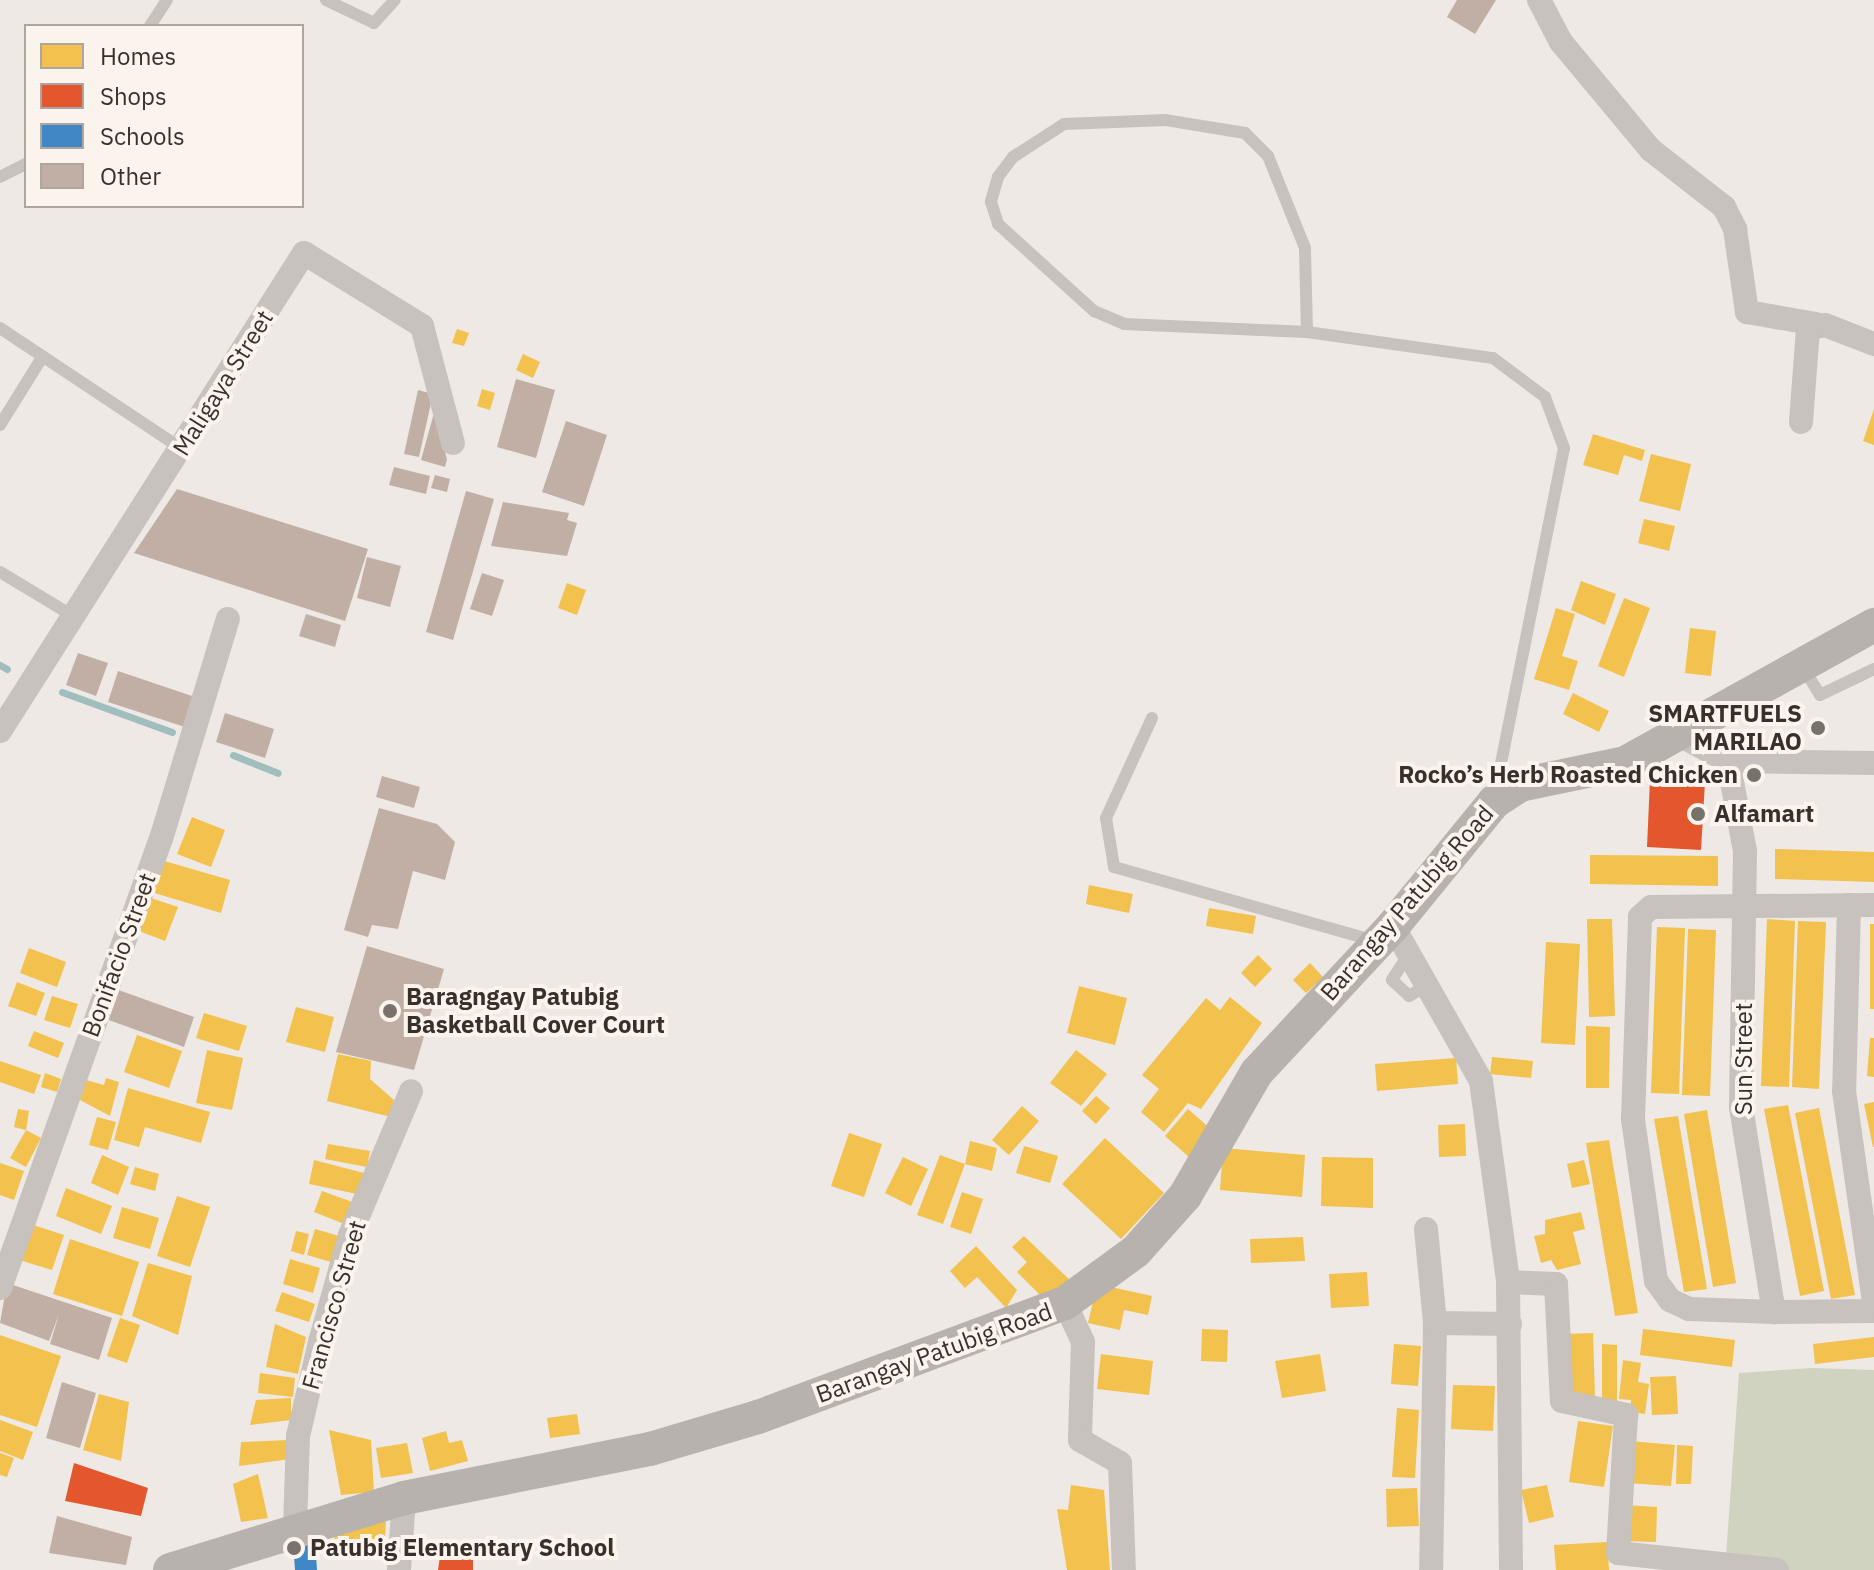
<!DOCTYPE html>
<html>
<head>
<meta charset="utf-8">
<style>
  body { margin:0 }
  #map { position:relative; width:1874px; height:1570px; overflow:hidden; background:#eee9e4; font-family:"IBM Plex Sans",sans-serif }
  div>[style] { position:absolute }
  .green>* { inset:0; background:#cfd3bf }
  .homes>* { inset:0; background:#f2c14e }
  .shops>* { inset:0; background:#e4572e }
  .schools>* { inset:0; background:#3f88c5 }
  .stream>* { height:7px; margin:-3.5px; padding:0 3.5px; transform-origin:3.5px; border-radius:3.5px; background:#a1bebe }
  .building>* { inset:0; background:#c1afa6 }
  .service>* { height:12px; margin:-6px; padding:0 6px; transform-origin:6px; border-radius:6px; background:#c7c2bd }
  .minor>* { height:24px; margin:-12px; padding:0 12px; transform-origin:12px; border-radius:12px; background:#c7c2bd }
  .secondary>* { height:34px; margin:-17px; padding:0 17px; transform-origin:17px; border-radius:17px; background:#b8b2ae }
  .dots>* { width:22px; height:22px; translate:-50% -50%; box-sizing:border-box; border:4px solid #faf4ed; border-radius:50% }
  span { translate:-50% -50%; white-space:nowrap; text-align:center; line-height:1.15; -webkit-text-stroke:8px #faf4ed; paint-order:stroke }
  .street-label { font-size:24px; color:#39302b }
  .poi-label { font-size:24px; color:#39302b; font-weight:700 }
  .right { translate:-100% -50%; text-align:right }
  .left { translate:0 -50%; text-align:left }
  .legend { position:absolute; left:24px; top:24px; width:280px; height:184px; box-sizing:border-box; background:#faf4ed; border:2px solid #ada69f; margin:0; padding:10px 14px; list-style:none; font-size:24px; color:#39302b }
  .legend li { display:flex; align-items:center; gap:16px; height:40px }
  .legend b { width:40px; border:2px solid #ada69f }
</style>
</head>
<body>
<div id="map">
  <div class="green">
    <i style="clip-path:polygon(1812px 1368px,1874px 1370px,1874px 1570px,1725px 1570px,1739px 1373px)"></i>
  </div>
  <div class="homes">
    <i style="clip-path:polygon(457px 329px,469px 333px,464px 346px,452px 343px)"></i>
    <i style="clip-path:polygon(523px 354px,540px 362px,533px 378px,516px 370px)"></i>
    <i style="clip-path:polygon(482px 389px,495px 393px,490px 410px,477px 406px)"></i>
    <i style="clip-path:polygon(1874px 409px,1874px 445px,1863px 441px)"></i>
    <i style="clip-path:polygon(1593px 434px,1645px 450px,1642px 461px,1624px 455px,1618px 475px,1583px 465px)"></i>
    <i style="clip-path:polygon(1651px 454px,1691px 464px,1680px 511px,1639px 501px)"></i>
    <i style="clip-path:polygon(1644px 519px,1675px 526px,1669px 551px,1638px 543px)"></i>
    <i style="clip-path:polygon(1581px 581px,1616px 594px,1605px 625px,1571px 610px)"></i>
    <i style="clip-path:polygon(567px 583px,586px 590px,577px 615px,558px 608px)"></i>
    <i style="clip-path:polygon(1624px 598px,1650px 608px,1624px 677px,1598px 666px)"></i>
    <i style="clip-path:polygon(1556px 608px,1575px 614px,1562px 656px,1578px 661px,1569px 690px,1534px 679px)"></i>
    <i style="clip-path:polygon(1690px 628px,1716px 631px,1711px 676px,1685px 673px)"></i>
    <i style="clip-path:polygon(1573px 693px,1609px 711px,1599px 732px,1563px 714px)"></i>
    <i style="clip-path:polygon(192px 817px,225px 830px,211px 867px,177px 854px)"></i>
    <i style="clip-path:polygon(1775px 849px,1874px 852px,1874px 882px,1775px 879px)"></i>
    <i style="clip-path:polygon(1590px 855px,1718px 856px,1718px 886px,1590px 884px)"></i>
    <i style="clip-path:polygon(161px 860px,230px 880px,221px 913px,151px 892px)"></i>
    <i style="clip-path:polygon(1089px 885px,1133px 894px,1129px 913px,1086px 904px)"></i>
    <i style="clip-path:polygon(151px 898px,178px 907px,165px 941px,139px 931px)"></i>
    <i style="clip-path:polygon(1209px 908px,1256px 916px,1253px 934px,1206px 926px)"></i>
    <i style="clip-path:polygon(1587px 919px,1612px 919px,1615px 1016px,1589px 1017px)"></i>
    <i style="clip-path:polygon(1767px 919px,1795px 921px,1789px 1087px,1761px 1086px)"></i>
    <i style="clip-path:polygon(1798px 921px,1826px 922px,1819px 1089px,1792px 1087px)"></i>
    <i style="clip-path:polygon(1870px 924px,1874px 924px,1874px 1009px,1870px 1009px)"></i>
    <i style="clip-path:polygon(1657px 927px,1685px 928px,1679px 1094px,1651px 1093px)"></i>
    <i style="clip-path:polygon(1688px 929px,1716px 930px,1710px 1096px,1682px 1095px)"></i>
    <i style="clip-path:polygon(1546px 942px,1580px 944px,1575px 1045px,1541px 1043px)"></i>
    <i style="clip-path:polygon(29px 948px,66px 962px,57px 987px,20px 973px)"></i>
    <i style="clip-path:polygon(1258px 955px,1272px 969px,1255px 987px,1241px 973px)"></i>
    <i style="clip-path:polygon(1310px 963px,1323px 977px,1306px 993px,1293px 980px)"></i>
    <i style="clip-path:polygon(17px 982px,45px 993px,36px 1016px,8px 1006px)"></i>
    <i style="clip-path:polygon(1079px 986px,1127px 998px,1115px 1045px,1067px 1033px)"></i>
    <i style="clip-path:polygon(52px 996px,78px 1004px,70px 1028px,44px 1020px)"></i>
    <i style="clip-path:polygon(1230px 997px,1262px 1023px,1201px 1109px,1188px 1103px,1164px 1132px,1141px 1112px,1159px 1089px,1142px 1075px,1206px 998px,1220px 1010px)"></i>
    <i style="clip-path:polygon(296px 1007px,334px 1017px,325px 1052px,286px 1042px)"></i>
    <i style="clip-path:polygon(204px 1013px,247px 1026px,239px 1051px,196px 1038px)"></i>
    <i style="clip-path:polygon(1586px 1026px,1610px 1027px,1609px 1088px,1586px 1088px)"></i>
    <i style="clip-path:polygon(34px 1031px,64px 1043px,58px 1058px,28px 1046px)"></i>
    <i style="clip-path:polygon(137px 1035px,182px 1051px,169px 1088px,124px 1072px)"></i>
    <i style="clip-path:polygon(1870px 1038px,1874px 1038px,1874px 1077px,1867px 1076px)"></i>
    <i style="clip-path:polygon(207px 1050px,243px 1058px,232px 1110px,196px 1103px)"></i>
    <i style="clip-path:polygon(1076px 1050px,1107px 1074px,1081px 1106px,1050px 1083px)"></i>
    <i style="clip-path:polygon(338px 1054px,371px 1061px,370px 1079px,394px 1100px,391px 1117px,327px 1101px)"></i>
    <i style="clip-path:polygon(1492px 1057px,1533px 1061px,1531px 1078px,1490px 1074px)"></i>
    <i style="clip-path:polygon(1456px 1058px,1458px 1084px,1377px 1091px,1375px 1064px)"></i>
    <i style="clip-path:polygon(0 1061px,41px 1075px,34px 1094px,0 1082px)"></i>
    <i style="clip-path:polygon(45px 1073px,61px 1079px,57px 1092px,41px 1087px)"></i>
    <i style="clip-path:polygon(106px 1078px,119px 1082px,110px 1116px,80px 1100px,86px 1080px,104px 1085px)"></i>
    <i style="clip-path:polygon(128px 1088px,210px 1112px,201px 1143px,145px 1127px,139px 1147px,114px 1140px)"></i>
    <i style="clip-path:polygon(1096px 1096px,1110px 1108px,1096px 1124px,1082px 1111px)"></i>
    <i style="clip-path:polygon(1874px 1102px,1874px 1147px,1873px 1147px,1864px 1104px)"></i>
    <i style="clip-path:polygon(1788px 1105px,1824px 1291px,1800px 1296px,1764px 1109px)"></i>
    <i style="clip-path:polygon(1022px 1106px,1039px 1121px,1009px 1155px,992px 1140px)"></i>
    <i style="clip-path:polygon(1819px 1108px,1855px 1295px,1831px 1299px,1795px 1113px)"></i>
    <i style="clip-path:polygon(18px 1109px,29px 1111px,26px 1130px,14px 1127px)"></i>
    <i style="clip-path:polygon(1188px 1109px,1212px 1130px,1189px 1157px,1165px 1136px)"></i>
    <i style="clip-path:polygon(1707px 1110px,1736px 1283px,1713px 1287px,1684px 1114px)"></i>
    <i style="clip-path:polygon(1678px 1116px,1707px 1289px,1684px 1292px,1654px 1119px)"></i>
    <i style="clip-path:polygon(97px 1117px,116px 1122px,108px 1150px,89px 1145px)"></i>
    <i style="clip-path:polygon(1465px 1124px,1466px 1156px,1439px 1157px,1438px 1125px)"></i>
    <i style="clip-path:polygon(26px 1130px,41px 1138px,26px 1167px,10px 1158px)"></i>
    <i style="clip-path:polygon(849px 1133px,882px 1144px,864px 1197px,831px 1186px)"></i>
    <i style="clip-path:polygon(1105px 1138px,1164px 1193px,1121px 1239px,1062px 1184px)"></i>
    <i style="clip-path:polygon(1609px 1140px,1638px 1313px,1615px 1316px,1586px 1143px)"></i>
    <i style="clip-path:polygon(970px 1141px,997px 1148px,992px 1171px,965px 1164px)"></i>
    <i style="clip-path:polygon(328px 1144px,370px 1151px,367px 1167px,325px 1159px)"></i>
    <i style="clip-path:polygon(1024px 1146px,1058px 1156px,1050px 1183px,1016px 1173px)"></i>
    <i style="clip-path:polygon(1223px 1148px,1305px 1155px,1302px 1197px,1220px 1190px)"></i>
    <i style="clip-path:polygon(102px 1155px,129px 1167px,118px 1195px,91px 1183px)"></i>
    <i style="clip-path:polygon(940px 1155px,965px 1164px,943px 1224px,917px 1215px)"></i>
    <i style="clip-path:polygon(903px 1157px,928px 1169px,911px 1206px,885px 1193px)"></i>
    <i style="clip-path:polygon(1322px 1157px,1373px 1158px,1373px 1208px,1321px 1206px)"></i>
    <i style="clip-path:polygon(314px 1160px,368px 1174px,362px 1195px,309px 1184px)"></i>
    <i style="clip-path:polygon(1584px 1160px,1590px 1184px,1572px 1188px,1567px 1164px)"></i>
    <i style="clip-path:polygon(0 1163px,24px 1171px,14px 1200px,0 1195px)"></i>
    <i style="clip-path:polygon(135px 1167px,159px 1174px,155px 1191px,130px 1184px)"></i>
    <i style="clip-path:polygon(66px 1188px,112px 1206px,101px 1234px,56px 1216px)"></i>
    <i style="clip-path:polygon(322px 1191px,355px 1203px,347px 1225px,314px 1212px)"></i>
    <i style="clip-path:polygon(962px 1192px,983px 1199px,971px 1234px,950px 1227px)"></i>
    <i style="clip-path:polygon(177px 1196px,210px 1207px,190px 1267px,157px 1256px)"></i>
    <i style="clip-path:polygon(122px 1207px,159px 1218px,150px 1249px,113px 1238px)"></i>
    <i style="clip-path:polygon(1581px 1212px,1585px 1229px,1573px 1232px,1581px 1264px,1557px 1270px,1551px 1260px,1541px 1263px,1534px 1236px,1545px 1234px,1545px 1220px)"></i>
    <i style="clip-path:polygon(27px 1223px,64px 1235px,52px 1270px,16px 1259px)"></i>
    <i style="clip-path:polygon(315px 1229px,339px 1236px,331px 1262px,307px 1255px)"></i>
    <i style="clip-path:polygon(296px 1231px,309px 1234px,304px 1255px,291px 1251px)"></i>
    <i style="clip-path:polygon(1024px 1236px,1071px 1281px,1049px 1304px,1017px 1272px,1027px 1262px,1012px 1247px)"></i>
    <i style="clip-path:polygon(1303px 1237px,1305px 1261px,1251px 1263px,1250px 1239px)"></i>
    <i style="clip-path:polygon(70px 1239px,139px 1262px,122px 1316px,53px 1294px)"></i>
    <i style="clip-path:polygon(976px 1246px,1017px 1290px,1006px 1308px,977px 1277px,965px 1288px,950px 1271px)"></i>
    <i style="clip-path:polygon(290px 1259px,320px 1268px,313px 1293px,283px 1284px)"></i>
    <i style="clip-path:polygon(148px 1263px,192px 1276px,178px 1335px,132px 1316px)"></i>
    <i style="clip-path:polygon(1367px 1272px,1369px 1306px,1331px 1308px,1329px 1274px)"></i>
    <i style="clip-path:polygon(1097px 1284px,1152px 1296px,1148px 1315px,1124px 1310px,1120px 1330px,1088px 1323px)"></i>
    <i style="clip-path:polygon(282px 1292px,315px 1304px,309px 1322px,275px 1311px)"></i>
    <i style="clip-path:polygon(120px 1318px,140px 1325px,127px 1363px,107px 1356px)"></i>
    <i style="clip-path:polygon(275px 1324px,306px 1337px,298px 1374px,266px 1367px)"></i>
    <i style="clip-path:polygon(1202px 1329px,1228px 1330px,1227px 1362px,1201px 1361px)"></i>
    <i style="clip-path:polygon(1643px 1329px,1735px 1340px,1732px 1367px,1640px 1355px)"></i>
    <i style="clip-path:polygon(1593px 1333px,1595px 1397px,1566px 1397px,1564px 1334px)"></i>
    <i style="clip-path:polygon(0 1335px,61px 1356px,37px 1427px,0 1415px)"></i>
    <i style="clip-path:polygon(1874px 1337px,1874px 1357px,1815px 1364px,1813px 1344px)"></i>
    <i style="clip-path:polygon(1394px 1344px,1421px 1346px,1418px 1386px,1391px 1384px)"></i>
    <i style="clip-path:polygon(1602px 1344px,1617px 1345px,1617px 1402px,1602px 1402px)"></i>
    <i style="clip-path:polygon(1101px 1354px,1153px 1361px,1149px 1395px,1097px 1389px)"></i>
    <i style="clip-path:polygon(1320px 1354px,1326px 1391px,1282px 1398px,1275px 1361px)"></i>
    <i style="clip-path:polygon(1623px 1360px,1641px 1363px,1638px 1382px,1649px 1384px,1645px 1414px,1630px 1412px,1631px 1400px,1619px 1399px)"></i>
    <i style="clip-path:polygon(260px 1373px,295px 1378px,293px 1397px,258px 1393px)"></i>
    <i style="clip-path:polygon(1676px 1376px,1678px 1414px,1652px 1415px,1650px 1377px)"></i>
    <i style="clip-path:polygon(1453px 1385px,1495px 1386px,1493px 1431px,1451px 1429px)"></i>
    <i style="clip-path:polygon(99px 1394px,129px 1402px,121px 1461px,83px 1450px)"></i>
    <i style="clip-path:polygon(291px 1398px,291px 1420px,250px 1425px,256px 1400px)"></i>
    <i style="clip-path:polygon(1397px 1408px,1419px 1410px,1415px 1478px,1392px 1477px)"></i>
    <i style="clip-path:polygon(577px 1414px,580px 1434px,550px 1438px,547px 1418px)"></i>
    <i style="clip-path:polygon(0 1420px,33px 1432px,23px 1460px,0 1451px)"></i>
    <i style="clip-path:polygon(1578px 1421px,1613px 1426px,1604px 1487px,1569px 1482px)"></i>
    <i style="clip-path:polygon(329px 1430px,371px 1440px,374px 1492px,341px 1495px)"></i>
    <i style="clip-path:polygon(446px 1431px,449px 1443px,462px 1440px,468px 1461px,430px 1471px,422px 1438px)"></i>
    <i style="clip-path:polygon(289px 1440px,290px 1459px,239px 1466px,241px 1442px)"></i>
    <i style="clip-path:polygon(1630px 1441px,1675px 1445px,1671px 1486px,1627px 1483px)"></i>
    <i style="clip-path:polygon(407px 1443px,413px 1473px,381px 1478px,376px 1448px)"></i>
    <i style="clip-path:polygon(1677px 1445px,1693px 1446px,1691px 1484px,1676px 1484px)"></i>
    <i style="clip-path:polygon(0 1453px,14px 1458px,7px 1477px,0 1475px)"></i>
    <i style="clip-path:polygon(258px 1474px,268px 1518px,241px 1522px,233px 1484px)"></i>
    <i style="clip-path:polygon(1071px 1485px,1104px 1490px,1110px 1570px,1067px 1570px,1057px 1509px,1068px 1510px)"></i>
    <i style="clip-path:polygon(1547px 1485px,1554px 1517px,1529px 1523px,1521px 1490px)"></i>
    <i style="clip-path:polygon(1417px 1488px,1419px 1526px,1387px 1527px,1386px 1489px)"></i>
    <i style="clip-path:polygon(1626px 1505px,1657px 1507px,1656px 1542px,1624px 1541px)"></i>
    <i style="clip-path:polygon(386px 1518px,385px 1540px,337px 1547px,332px 1529px)"></i>
    <i style="clip-path:polygon(1607px 1542px,1609px 1570px,1556px 1570px,1554px 1545px)"></i>
  </div>
  <div class="shops">
    <i style="clip-path:polygon(1650px 779px,1705px 782px,1701px 850px,1647px 847px)"></i>
    <i style="clip-path:polygon(74px 1463px,148px 1488px,141px 1516px,65px 1501px)"></i>
    <i style="clip-path:polygon(442px 1542px,473px 1545px,473px 1570px,438px 1570px)"></i>
  </div>
  <div class="schools">
    <i style="clip-path:polygon(315px 1540px,317px 1570px,295px 1570px,293px 1542px)"></i>
  </div>
  <div class="stream">
    <i style="left:0;top:665px;width:8px;rotate:30deg"></i>
    <i style="left:62px;top:692px;width:117px;rotate:20deg"></i>
    <i style="left:233px;top:755px;width:48px;rotate:21.8deg"></i>
  </div>
  <div class="building">
    <i style="clip-path:polygon(1457px 0,1496px 0,1475px 34px,1447px 17px)"></i>
    <i style="clip-path:polygon(516px 379px,555px 390px,536px 458px,497px 447px)"></i>
    <i style="clip-path:polygon(418px 390px,433px 394px,419px 457px,404px 454px)"></i>
    <i style="clip-path:polygon(434px 413px,447px 459px,445px 467px,421px 460px)"></i>
    <i style="clip-path:polygon(566px 421px,607px 435px,584px 506px,542px 492px)"></i>
    <i style="clip-path:polygon(394px 467px,430px 476px,426px 494px,389px 485px)"></i>
    <i style="clip-path:polygon(435px 475px,450px 479px,447px 492px,431px 488px)"></i>
    <i style="clip-path:polygon(177px 489px,368px 549px,345px 621px,134px 553px)"></i>
    <i style="clip-path:polygon(466px 491px,494px 499px,453px 640px,426px 632px)"></i>
    <i style="clip-path:polygon(503px 502px,569px 513px,567px 520px,577px 523px,567px 556px,491px 546px)"></i>
    <i style="clip-path:polygon(367px 557px,401px 566px,390px 607px,357px 598px)"></i>
    <i style="clip-path:polygon(482px 573px,504px 580px,492px 616px,470px 609px)"></i>
    <i style="clip-path:polygon(306px 614px,341px 625px,335px 647px,299px 636px)"></i>
    <i style="clip-path:polygon(78px 653px,108px 663px,96px 696px,66px 685px)"></i>
    <i style="clip-path:polygon(118px 671px,198px 698px,188px 728px,108px 702px)"></i>
    <i style="clip-path:polygon(225px 713px,274px 729px,265px 758px,216px 742px)"></i>
    <i style="clip-path:polygon(382px 776px,420px 787px,414px 808px,376px 797px)"></i>
    <i style="clip-path:polygon(379px 808px,437px 824px,455px 842px,445px 880px,413px 871px,398px 929px,372px 925px,368px 937px,344px 930px)"></i>
    <i style="clip-path:polygon(367px 946px,444px 969px,414px 1070px,336px 1052px)"></i>
    <i style="clip-path:polygon(113px 988px,194px 1017px,184px 1047px,103px 1018px)"></i>
    <i style="clip-path:polygon(7px 1283px,112px 1318px,99px 1360px,50px 1344px,59px 1314px,49px 1341px,0 1323px)"></i>
    <i style="clip-path:polygon(62px 1382px,96px 1393px,80px 1448px,46px 1438px)"></i>
    <i style="clip-path:polygon(57px 1516px,132px 1537px,126px 1565px,49px 1553px)"></i>
  </div>
  <div class="service">
    <i style="left:326px;top:0;width:53px;rotate:25.6deg"></i>
    <i style="left:374px;top:23px;width:31px;rotate:-48deg"></i>
    <i style="left:150px;top:26px;width:31px;rotate:-57deg"></i>
    <i style="left:0;top:177px;width:29px;rotate:-27deg"></i>
    <i style="left:0;top:328px;width:219px;rotate:33.6deg"></i>
    <i style="left:1307px;top:332px;width:84px;rotate:-91.4deg"></i>
    <i style="left:1305px;top:248px;width:99px;rotate:-111.9deg"></i>
    <i style="left:1268px;top:156px;width:33px;rotate:-135deg"></i>
    <i style="left:1245px;top:133px;width:80px;rotate:-170.7deg"></i>
    <i style="left:1166px;top:120px;width:102px;rotate:177.8deg"></i>
    <i style="left:1064px;top:124px;width:61px;rotate:147.1deg"></i>
    <i style="left:1013px;top:157px;width:25px;rotate:127deg"></i>
    <i style="left:998px;top:177px;width:26px;rotate:106deg"></i>
    <i style="left:991px;top:202px;width:23px;rotate:72deg"></i>
    <i style="left:998px;top:224px;width:130px;rotate:42.2deg"></i>
    <i style="left:1094px;top:311px;width:33px;rotate:23deg"></i>
    <i style="left:1124px;top:324px;width:183px;rotate:2.5deg"></i>
    <i style="left:1307px;top:332px;width:188px;rotate:8deg"></i>
    <i style="left:1493px;top:358px;width:65px;rotate:36.9deg"></i>
    <i style="left:1545px;top:397px;width:54px;rotate:69.6deg"></i>
    <i style="left:1564px;top:448px;width:353px;rotate:101.3deg"></i>
    <i style="left:0;top:425px;width:81px;rotate:-58.1deg"></i>
    <i style="left:0;top:572px;width:87px;rotate:31deg"></i>
    <i style="left:1802px;top:666px;width:34px;rotate:58deg"></i>
    <i style="left:1820px;top:695px;width:60px;rotate:-25.7deg"></i>
    <i style="left:1152px;top:718px;width:110px;rotate:114.7deg"></i>
    <i style="left:1106px;top:818px;width:50px;rotate:80.7deg"></i>
    <i style="left:1114px;top:867px;width:268px;rotate:15.8deg"></i>
    <i style="left:1410px;top:952px;width:33px;rotate:123deg"></i>
    <i style="left:1392px;top:980px;width:23px;rotate:43deg"></i>
    <i style="left:1409px;top:996px;width:23px;rotate:-31deg"></i>
  </div>
  <div class="minor">
    <i style="left:1539px;top:0;width:47px;rotate:62.4deg"></i>
    <i style="left:1561px;top:42px;width:141px;rotate:50.2deg"></i>
    <i style="left:1651px;top:150px;width:93px;rotate:38deg"></i>
    <i style="left:1724px;top:207px;width:25px;rotate:63deg"></i>
    <i style="left:1735px;top:229px;width:84px;rotate:81.8deg"></i>
    <i style="left:1747px;top:312px;width:70px;rotate:9.9deg"></i>
    <i style="left:1801px;top:422px;width:93px;rotate:-85.7deg"></i>
    <i style="left:1808px;top:329px;width:17px;rotate:-13deg"></i>
    <i style="left:1825px;top:325px;width:53px;rotate:21.2deg"></i>
    <i style="left:0;top:731px;width:566px;rotate:-57.54deg"></i>
    <i style="left:304px;top:253px;width:139px;rotate:31.7deg"></i>
    <i style="left:422px;top:326px;width:121px;rotate:75.2deg"></i>
    <i style="left:1679px;top:735px;width:55px;rotate:28deg"></i>
    <i style="left:1728px;top:761px;width:92px;rotate:79.3deg"></i>
    <i style="left:1745px;top:851px;width:256px;rotate:90.9deg"></i>
    <i style="left:1741px;top:1107px;width:208px;rotate:80.9deg"></i>
    <i style="left:1774px;top:1312px;width:100px;rotate:-0.6deg"></i>
    <i style="left:1728px;top:761px;width:146px;rotate:0.8deg"></i>
    <i style="left:1849px;top:905px;width:186px;rotate:91.5deg"></i>
    <i style="left:1844px;top:1091px;width:213px;rotate:81.9deg"></i>
    <i style="left:1393px;top:926px;width:178px;rotate:60.4deg"></i>
    <i style="left:1481px;top:1081px;width:203px;rotate:82.3deg"></i>
    <i style="left:1508px;top:1282px;width:288px;rotate:89.4deg"></i>
    <i style="left:1426px;top:1229px;width:94px;rotate:84.5deg"></i>
    <i style="left:1435px;top:1323px;width:247px;rotate:90.9deg"></i>
    <i style="left:1508px;top:1282px;width:48px;rotate:2.4deg"></i>
    <i style="left:1556px;top:1284px;width:117px;rotate:87.1deg"></i>
    <i style="left:1562px;top:1401px;width:66px;rotate:12.3deg"></i>
    <i style="left:1626px;top:1415px;width:138px;rotate:93.3deg"></i>
    <i style="left:1618px;top:1553px;width:160px;rotate:6.1deg"></i>
    <i style="left:0;top:1288px;width:477px;rotate:-70.3deg"></i>
    <i style="left:161px;top:839px;width:230px;rotate:-73.1deg"></i>
    <i style="left:1065px;top:1303px;width:43px;rotate:65.2deg"></i>
    <i style="left:1083px;top:1342px;width:98px;rotate:91.8deg"></i>
    <i style="left:1080px;top:1440px;width:46px;rotate:29.9deg"></i>
    <i style="left:1120px;top:1463px;width:107px;rotate:87.9deg"></i>
    <i style="left:1774px;top:1312px;width:85px;rotate:-178deg"></i>
    <i style="left:1689px;top:1309px;width:21px;rotate:-155deg"></i>
    <i style="left:1670px;top:1300px;width:24px;rotate:-126deg"></i>
    <i style="left:1656px;top:1281px;width:164px;rotate:-98.1deg"></i>
    <i style="left:1633px;top:1119px;width:202px;rotate:-88deg"></i>
    <i style="left:1640px;top:917px;width:15px;rotate:-42deg"></i>
    <i style="left:1651px;top:907px;width:223px;rotate:-0.5deg"></i>
    <i style="left:1435px;top:1323px;width:75px;rotate:0.8deg"></i>
    <i style="left:295px;top:1527px;width:91px;rotate:-88.1deg"></i>
    <i style="left:298px;top:1436px;width:97px;rotate:-76.8deg"></i>
    <i style="left:320px;top:1342px;width:111px;rotate:-74.3deg"></i>
    <i style="left:350px;top:1235px;width:156px;rotate:-67deg"></i>
    <i style="left:399px;top:1570px;width:72px;rotate:-86deg"></i>
  </div>
  <div class="secondary">
    <i style="left:170px;top:1570px;width:245px;rotate:-17.1deg"></i>
    <i style="left:404px;top:1498px;width:251px;rotate:-11.3deg"></i>
    <i style="left:650px;top:1449px;width:113px;rotate:-16.5deg"></i>
    <i style="left:758px;top:1417px;width:327px;rotate:-20.4deg"></i>
    <i style="left:1065px;top:1303px;width:88px;rotate:-36.2deg"></i>
    <i style="left:1136px;top:1251px;width:74px;rotate:-48.3deg"></i>
    <i style="left:1185px;top:1196px;width:143px;rotate:-59.9deg"></i>
    <i style="left:1257px;top:1072px;width:200px;rotate:-47deg"></i>
    <i style="left:1393px;top:926px;width:160px;rotate:-50.8deg"></i>
    <i style="left:1494px;top:802px;width:31px;rotate:-33deg"></i>
    <i style="left:1520px;top:785px;width:107px;rotate:-11.8deg"></i>
    <i style="left:1625px;top:763px;width:285px;rotate:-29deg"></i>
  </div>
  <div class="dots">
    <i style="left:1818px;top:728px;background:#78716c"></i>
    <i style="left:1754px;top:775px;background:#78716c"></i>
    <i style="left:1698px;top:814px;background:#78716c"></i>
    <i style="left:390px;top:1011px;background:#78716c"></i>
    <i style="left:294px;top:1548px;background:#78716c"></i>
  </div>
  <div class="street-label">
    <span style="left:223px;top:383px;rotate:-58deg">Maligaya Street</span>
    <span style="left:1407px;top:903px;rotate:-49deg">Barangay Patubig Road</span>
    <span style="left:119px;top:955px;rotate:-70deg">Bonifacio Street</span>
    <span style="left:1744px;top:1059px;rotate:-90deg">Sun Street</span>
    <span style="left:334px;top:1305px;rotate:-74deg">Francisco Street</span>
    <span style="left:934px;top:1353px;rotate:-20deg">Barangay Patubig Road</span>
  </div>
  <div class="poi-label">
    <span class="right" style="left:1802px;top:728px">SMARTFUELS<br>MARILAO</span>
    <span class="right" style="left:1738px;top:775px">Rocko’s Herb Roasted Chicken</span>
    <span class="left" style="left:1714px;top:814px">Alfamart</span>
    <span class="left" style="left:406px;top:1011px">Baragngay Patubig<br>Basketball Cover Court</span>
    <span class="left" style="left:310px;top:1548px">Patubig Elementary School</span>
  </div>
  <ul class="legend">
  <li><b style="height:22px;background:#f2c14e"></b>Homes</li>
  <li><b style="height:22px;background:#e4572e"></b>Shops</li>
  <li><b style="height:22px;background:#3f88c5"></b>Schools</li>
  <li><b style="height:22px;background:#c1afa6"></b>Other</li>
  </ul>
</div>
</body>
</html>
